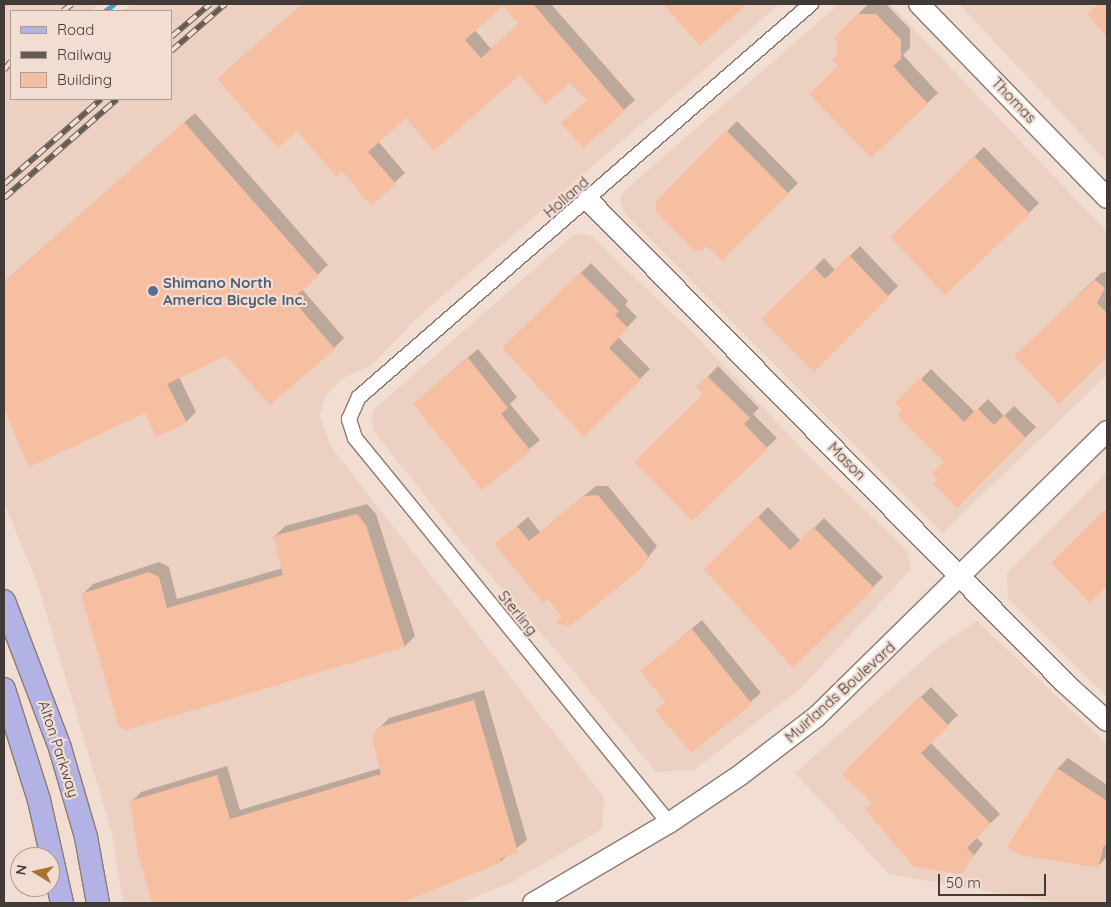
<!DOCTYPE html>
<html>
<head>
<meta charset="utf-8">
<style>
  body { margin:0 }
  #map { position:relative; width:1111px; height:907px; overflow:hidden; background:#f1ddd2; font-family:Quicksand,sans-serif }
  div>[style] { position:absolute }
  .built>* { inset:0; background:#ecd1c2 }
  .shadow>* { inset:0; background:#0003 }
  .stream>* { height:4.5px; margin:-2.25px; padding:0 2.25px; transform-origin:2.25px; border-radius:2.25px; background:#39a9bc }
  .building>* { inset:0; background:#f7bfa1 }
  .roads { filter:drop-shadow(1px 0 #8c7a71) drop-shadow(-1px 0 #8c7a71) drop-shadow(0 1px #8c7a71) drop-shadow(0 -1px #8c7a71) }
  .street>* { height:14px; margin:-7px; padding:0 7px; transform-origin:7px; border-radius:7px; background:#fff }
  .secondary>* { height:20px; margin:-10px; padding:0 10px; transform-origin:10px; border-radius:10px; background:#fff }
  .primary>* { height:22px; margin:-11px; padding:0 11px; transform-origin:11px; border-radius:11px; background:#b2b2e5 }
  .rail>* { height:5.5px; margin-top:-2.75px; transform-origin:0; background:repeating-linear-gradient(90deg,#f1ddd2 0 11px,#655b55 0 22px); box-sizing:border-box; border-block:1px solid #655b55 }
  .dots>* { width:14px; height:14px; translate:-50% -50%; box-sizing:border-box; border:2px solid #f1ddd2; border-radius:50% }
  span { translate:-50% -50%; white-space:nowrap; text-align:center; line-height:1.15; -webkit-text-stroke:4.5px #f1ddd2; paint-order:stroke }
  .street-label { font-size:15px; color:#423a36 }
  .service-label { font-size:15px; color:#4e5e75; font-weight:700 }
  .left { translate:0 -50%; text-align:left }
  .frame { position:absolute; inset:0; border:5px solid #423a36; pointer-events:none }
  .legend { position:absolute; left:10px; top:10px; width:162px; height:90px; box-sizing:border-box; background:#f1ddd2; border:1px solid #ab9c94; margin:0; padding:6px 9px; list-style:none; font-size:15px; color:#423a36 }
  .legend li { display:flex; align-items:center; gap:10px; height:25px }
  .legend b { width:25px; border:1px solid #ab9c94 }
  .north { position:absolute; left:10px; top:847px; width:50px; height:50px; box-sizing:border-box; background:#f1ddd2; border:1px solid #ab9c94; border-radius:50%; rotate:279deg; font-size:14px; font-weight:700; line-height:20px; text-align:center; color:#423a36 }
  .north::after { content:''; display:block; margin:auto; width:18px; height:22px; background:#a9732e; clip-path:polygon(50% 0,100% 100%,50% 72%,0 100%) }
  .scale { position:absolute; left:938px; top:874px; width:108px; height:22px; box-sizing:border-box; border:2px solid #423a36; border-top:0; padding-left:6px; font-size:15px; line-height:18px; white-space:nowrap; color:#423a36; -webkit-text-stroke:4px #f1ddd2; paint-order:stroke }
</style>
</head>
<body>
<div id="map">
  <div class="built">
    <i style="clip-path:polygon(4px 4px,99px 4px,91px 11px,11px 11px,11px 99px,171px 99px,171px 11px,123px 11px,132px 4px,780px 4px,417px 318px,372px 365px,343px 378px,325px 397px,320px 416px,331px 447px,604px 797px,602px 829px,512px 882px,461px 903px,123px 903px,112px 833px,37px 582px,4px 503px)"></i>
    <i style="clip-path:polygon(839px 4px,890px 4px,1107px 232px,1107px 375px,942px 533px,625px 214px,620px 202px,623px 192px)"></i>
    <i style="clip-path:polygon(959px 4px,1107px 4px,1107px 162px)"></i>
    <i style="clip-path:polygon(582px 233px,591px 236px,692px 332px,805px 452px,907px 551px,911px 569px,800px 689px,694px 770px,656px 772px,571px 668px,462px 543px,373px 430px,372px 411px,572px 236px)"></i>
    <i style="clip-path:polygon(1107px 472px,1107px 697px,1008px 599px,1007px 573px)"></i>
    <i style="clip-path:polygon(977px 621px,1107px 744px,1107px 903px,1056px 903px,889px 874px,795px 773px,939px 646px)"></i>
  </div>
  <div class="shadow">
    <i style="clip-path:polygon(evenodd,303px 4px,551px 4px,635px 100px,583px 147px,588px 100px,570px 81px,520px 74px,406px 116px,378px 141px,405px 173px,371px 204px,342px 169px,228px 69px,303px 4px,503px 4px,520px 23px,491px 49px,475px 30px,503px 4px)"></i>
    <i style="clip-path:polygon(664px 4px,746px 4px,700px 44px)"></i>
    <i style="clip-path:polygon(868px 4px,886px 4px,910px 29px,910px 48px,903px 55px,938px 93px,871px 156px,840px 66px,839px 41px,835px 38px)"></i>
    <i style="clip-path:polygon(195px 113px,328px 265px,302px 289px,344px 338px,334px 348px,227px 355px,179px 377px,196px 412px,186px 422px,146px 412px,30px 466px,4px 406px,4px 282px)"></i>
    <i style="clip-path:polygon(737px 121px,798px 183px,722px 259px,657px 202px)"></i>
    <i style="clip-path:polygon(984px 147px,1039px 203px,1029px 213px,892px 237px)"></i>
    <i style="clip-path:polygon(860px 246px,898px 286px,814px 370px,763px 319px,824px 258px,835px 270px)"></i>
    <i style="clip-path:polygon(591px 263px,628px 301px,625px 305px,637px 317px,618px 337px,650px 369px,584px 435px,504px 348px)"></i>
    <i style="clip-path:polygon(1107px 272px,1107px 356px,1059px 402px,1016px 356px,1101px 273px)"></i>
    <i style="clip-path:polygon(478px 349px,517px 397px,510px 404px,540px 440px,483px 488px,425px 394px)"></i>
    <i style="clip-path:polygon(718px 366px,759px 408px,753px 414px,777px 438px,692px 519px,705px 394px,698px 387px)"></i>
    <i style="clip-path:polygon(931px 369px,975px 412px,988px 399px,1004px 416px,1014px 406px,1036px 427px,957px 506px,946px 462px,897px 403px)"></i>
    <i style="clip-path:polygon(596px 486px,608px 486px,657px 546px,641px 567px,564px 616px,496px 544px,528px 517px,540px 532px)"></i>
    <i style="clip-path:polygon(367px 504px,376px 514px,415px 636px,405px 646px,127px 729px,83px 594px,93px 584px,159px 562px,169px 567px,177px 599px,283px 568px,275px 536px,285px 526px)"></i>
    <i style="clip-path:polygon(768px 507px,801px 541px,824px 518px,883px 577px,794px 666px,706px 569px)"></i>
    <i style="clip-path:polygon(1107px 509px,1107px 584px,1090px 601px,1053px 563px)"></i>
    <i style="clip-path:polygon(702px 620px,761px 693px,691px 751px,657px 710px,667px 701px,642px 671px)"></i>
    <i style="clip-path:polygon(931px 687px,958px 715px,930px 742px,1000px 814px,976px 837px,983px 844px,960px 873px,873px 803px,844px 774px)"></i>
    <i style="clip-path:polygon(484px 690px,527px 840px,501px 861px,397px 903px,153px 903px,139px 852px,131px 802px,141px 792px,227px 766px,240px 810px,381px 768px,378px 729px,389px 718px)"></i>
    <i style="clip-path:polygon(1068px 758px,1107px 785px,1107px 857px,1098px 866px,1009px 846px,1058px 768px)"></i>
  </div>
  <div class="stream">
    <i style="left:105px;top:11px;width:11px;rotate:-38deg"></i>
  </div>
  <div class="building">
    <i style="clip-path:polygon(evenodd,302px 4px,533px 4px,625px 111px,583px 148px,561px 123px,587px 100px,570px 83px,545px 104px,520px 75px,434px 151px,406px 118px,368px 152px,396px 184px,371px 206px,342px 171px,336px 176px,297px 131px,278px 148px,217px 79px,302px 4px,503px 6px,519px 24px,481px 58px,465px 40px,503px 6px)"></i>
    <i style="clip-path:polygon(663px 4px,747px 4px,700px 46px)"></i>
    <i style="clip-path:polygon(1099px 4px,1107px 4px,1107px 37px,1087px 14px)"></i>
    <i style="clip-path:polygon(857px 14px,876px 14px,901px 40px,901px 59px,893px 66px,928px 104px,871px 158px,809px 94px,838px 66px,832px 60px,836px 56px,838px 42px,833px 39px)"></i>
    <i style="clip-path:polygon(184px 122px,319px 276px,292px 299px,335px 349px,270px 405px,226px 356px,167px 384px,187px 423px,156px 437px,145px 413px,29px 467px,4px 409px,4px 282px)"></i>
    <i style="clip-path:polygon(726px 130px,789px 194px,722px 261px,707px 245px,702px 251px,694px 251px,656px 212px,656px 201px)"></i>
    <i style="clip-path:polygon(974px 156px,1030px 214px,945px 295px,890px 237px)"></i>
    <i style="clip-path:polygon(849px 255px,889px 297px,814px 372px,761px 319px,814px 267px,825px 279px)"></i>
    <i style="clip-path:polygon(580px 272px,619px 311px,615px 315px,628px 328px,609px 348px,641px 380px,584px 437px,502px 348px)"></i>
    <i style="clip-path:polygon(1095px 280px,1105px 288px,1097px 303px,1107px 313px,1107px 357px,1059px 404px,1014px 356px)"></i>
    <i style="clip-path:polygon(468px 358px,508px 408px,501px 414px,531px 451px,482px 490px,413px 404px)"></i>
    <i style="clip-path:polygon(707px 376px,750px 418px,744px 424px,768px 449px,692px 521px,634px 462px,703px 394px,696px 387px)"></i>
    <i style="clip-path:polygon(920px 378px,964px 422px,977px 408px,994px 425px,1004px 415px,1026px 438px,957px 508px,933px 484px,938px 479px,932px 473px,944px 462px,897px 415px,902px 410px,895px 403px)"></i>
    <i style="clip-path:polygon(598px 495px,648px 556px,642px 568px,570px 626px,555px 623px,562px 617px,548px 599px,543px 603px,494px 544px,517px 526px,529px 541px,584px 496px)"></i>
    <i style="clip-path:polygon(1107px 508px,1107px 586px,1090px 603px,1051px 563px)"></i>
    <i style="clip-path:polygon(357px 514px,366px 525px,405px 647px,127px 730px,119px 727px,81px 594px,149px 572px,159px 577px,167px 608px,283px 575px,273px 536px)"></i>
    <i style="clip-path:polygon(757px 516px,790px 550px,813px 527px,874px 588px,793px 668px,704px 569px)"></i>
    <i style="clip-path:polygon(692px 629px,752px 704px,691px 753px,655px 710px,666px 702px,640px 671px)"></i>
    <i style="clip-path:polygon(920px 696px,949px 726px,921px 753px,991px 824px,967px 848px,974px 855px,961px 874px,914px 867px,865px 809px,872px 803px,842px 774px)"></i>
    <i style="clip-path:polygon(474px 700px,518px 852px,500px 859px,502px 862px,401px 903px,152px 903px,138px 853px,130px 801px,217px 775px,230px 819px,381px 774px,372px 738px,377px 728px)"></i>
    <i style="clip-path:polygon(1057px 768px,1107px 801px,1107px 846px,1104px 845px,1098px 868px,1019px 855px,1007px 847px)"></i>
  </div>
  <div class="roads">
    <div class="street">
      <i style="left:669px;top:823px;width:497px;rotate:-129.2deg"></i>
      <i style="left:355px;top:438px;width:20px;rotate:-108deg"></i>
      <i style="left:349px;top:419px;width:24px;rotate:-66deg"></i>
      <i style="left:359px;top:397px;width:599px;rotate:-41.01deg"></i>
    </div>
    <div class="secondary">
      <i style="left:919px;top:4px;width:270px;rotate:45.9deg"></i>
      <i style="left:588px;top:200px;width:680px;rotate:45.36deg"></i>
      <i style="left:1066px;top:684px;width:55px;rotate:42.1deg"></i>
      <i style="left:533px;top:903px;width:158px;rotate:-30.5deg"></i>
      <i style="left:669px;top:823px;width:84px;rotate:-33.9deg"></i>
      <i style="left:739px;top:776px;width:97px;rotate:-37.5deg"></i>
      <i style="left:816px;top:717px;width:408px;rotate:-44.5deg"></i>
    </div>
    <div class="primary">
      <i style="left:4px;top:601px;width:157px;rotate:69.1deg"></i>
      <i style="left:60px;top:748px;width:93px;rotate:73.7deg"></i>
      <i style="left:86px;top:837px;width:67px;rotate:79.7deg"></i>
      <i style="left:4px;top:689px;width:116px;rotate:72.5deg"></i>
      <i style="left:39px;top:800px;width:106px;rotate:77.4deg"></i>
    </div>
  </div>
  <div class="rail">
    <i style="left:63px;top:11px;width:11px;rotate:-38deg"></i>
    <i style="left:171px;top:37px;width:51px;rotate:-40.2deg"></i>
    <i style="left:171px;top:51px;width:72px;rotate:-41deg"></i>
    <i style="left:4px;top:70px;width:11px;rotate:-52deg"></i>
    <i style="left:4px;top:184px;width:129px;rotate:-41.2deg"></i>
    <i style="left:4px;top:198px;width:150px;rotate:-41.2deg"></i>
  </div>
  <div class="dots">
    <i style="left:153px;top:291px;background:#5c6f8a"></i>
  </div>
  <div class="street-label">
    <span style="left:1014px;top:100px;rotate:46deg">Thomas</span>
    <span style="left:566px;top:197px;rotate:-41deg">Holland</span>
    <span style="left:847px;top:461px;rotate:45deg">Mason</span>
    <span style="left:518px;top:613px;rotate:51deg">Sterling</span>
    <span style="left:840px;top:692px;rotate:-42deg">Muirlands Boulevard</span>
    <span style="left:59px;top:749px;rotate:72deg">Alton Parkway</span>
  </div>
  <div class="service-label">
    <span class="left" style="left:163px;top:291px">Shimano North<br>America Bicycle Inc.</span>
  </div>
  <div class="frame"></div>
  <ul class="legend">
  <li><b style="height:6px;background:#b2b2e5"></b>Road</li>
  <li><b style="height:6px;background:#655b55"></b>Railway</li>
  <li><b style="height:14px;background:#f7bfa1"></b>Building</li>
  </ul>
  <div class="north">N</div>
  <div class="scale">50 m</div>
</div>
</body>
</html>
